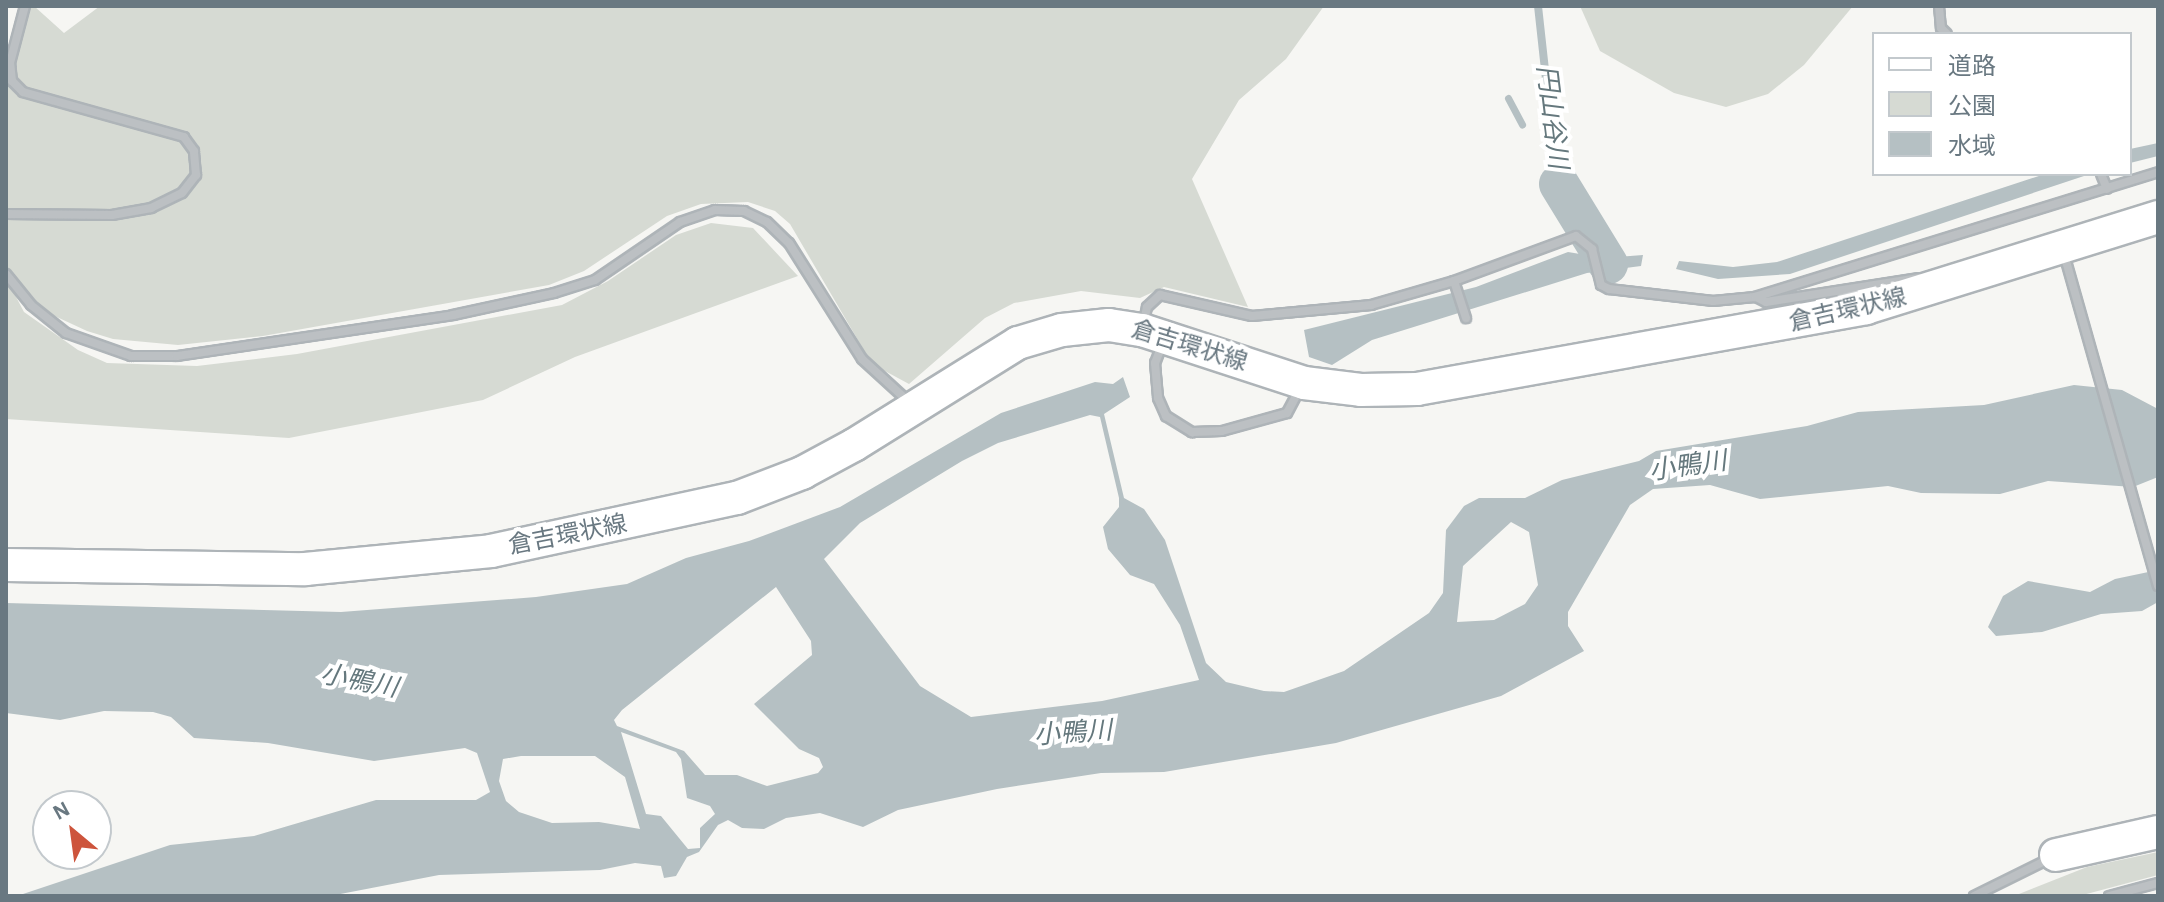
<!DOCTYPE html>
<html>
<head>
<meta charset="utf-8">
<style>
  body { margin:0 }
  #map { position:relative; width:2164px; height:902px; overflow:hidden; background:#f6f6f3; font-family:"Alegreya Sans","Noto Sans JP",sans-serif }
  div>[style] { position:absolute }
  .green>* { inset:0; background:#d6dad3 }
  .water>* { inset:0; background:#b5c0c3 }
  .stream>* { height:7px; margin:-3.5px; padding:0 3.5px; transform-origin:3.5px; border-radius:3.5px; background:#b5c0c3 }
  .river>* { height:40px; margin:-20px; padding:0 20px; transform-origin:20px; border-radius:20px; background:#b5c0c3 }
  .roads { filter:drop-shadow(2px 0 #aeb4b8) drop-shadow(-2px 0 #aeb4b8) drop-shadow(0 2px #aeb4b8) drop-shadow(0 -2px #aeb4b8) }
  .street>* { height:8px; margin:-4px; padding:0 4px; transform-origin:4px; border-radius:4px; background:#bcc0c3 }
  .secondary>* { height:32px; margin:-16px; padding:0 16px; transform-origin:16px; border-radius:16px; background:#fff }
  span { translate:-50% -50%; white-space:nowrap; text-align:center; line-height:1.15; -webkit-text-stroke:8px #fff; paint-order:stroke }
  .street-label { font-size:24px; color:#697881 }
  .water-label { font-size:26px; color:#65787d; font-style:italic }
  .frame { position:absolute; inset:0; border:8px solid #697881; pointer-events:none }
  .legend { position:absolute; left:1872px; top:32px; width:260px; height:144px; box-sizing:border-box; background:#fff; border:2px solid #c3c9cd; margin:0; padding:10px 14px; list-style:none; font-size:24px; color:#697881 }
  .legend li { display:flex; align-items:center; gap:16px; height:40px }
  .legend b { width:40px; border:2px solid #c3c9cd }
  .north { position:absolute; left:32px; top:790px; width:80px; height:80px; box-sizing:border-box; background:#fff; border:2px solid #c3c9cd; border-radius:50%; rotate:331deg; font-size:22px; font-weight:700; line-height:32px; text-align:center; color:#697881 }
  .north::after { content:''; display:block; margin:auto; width:28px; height:36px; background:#cd543c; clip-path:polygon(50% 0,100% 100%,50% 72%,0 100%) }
</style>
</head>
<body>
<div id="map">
  <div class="green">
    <i style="clip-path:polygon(25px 6px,34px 6px,64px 33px,100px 6px,1324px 6px,1286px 59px,1239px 100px,1192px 179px,1248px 307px,1164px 287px,1140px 298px,1081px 291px,1014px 303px,985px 318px,909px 384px,872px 364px,790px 224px,775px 211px,748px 202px,701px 204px,667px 216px,584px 271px,549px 285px,263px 336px,178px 345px,113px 339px,87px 331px,31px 305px,6px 274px,6px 80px,12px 81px,10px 63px)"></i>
    <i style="clip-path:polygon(1580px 6px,1853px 6px,1804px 65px,1768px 94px,1726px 107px,1674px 93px,1600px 51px)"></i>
    <i style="clip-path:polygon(711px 223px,753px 228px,798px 276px,575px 357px,483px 400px,289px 438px,6px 419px,6px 278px,24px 312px,78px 350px,107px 363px,197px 366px,297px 354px,562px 305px,608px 281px,676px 235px)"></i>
    <i style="clip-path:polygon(2158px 852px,2158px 875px,2079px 896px,2014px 896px,2087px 867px)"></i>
  </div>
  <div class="water">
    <i style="clip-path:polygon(1534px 6px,1542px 6px,1560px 170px,1580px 213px,1594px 223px,1589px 231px,1572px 218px,1552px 171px)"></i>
    <i style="clip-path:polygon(2158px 143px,2158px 156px,2130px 163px,2130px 149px)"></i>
    <i style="clip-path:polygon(2045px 174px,2090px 174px,1790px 274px,1718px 279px,1676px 269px,1679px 261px,1733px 267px,1777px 262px)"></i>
    <i style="clip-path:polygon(1568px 252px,1604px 258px,1643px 255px,1641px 266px,1587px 273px,1372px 340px,1332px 365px,1309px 357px,1304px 330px,1476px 287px)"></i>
    <i style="clip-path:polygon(evenodd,1123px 377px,1130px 397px,1104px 414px,1124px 498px,1144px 509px,1165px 540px,1206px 663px,1226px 682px,1264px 691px,1284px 692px,1344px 671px,1429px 613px,1443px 593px,1446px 530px,1464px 506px,1479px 498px,1525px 498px,1562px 480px,1639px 461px,1656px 451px,1807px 426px,1858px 412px,1984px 405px,2074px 385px,2122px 390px,2158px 409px,2158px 477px,2133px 487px,2048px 481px,2000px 494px,1921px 493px,1888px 486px,1760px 499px,1710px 485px,1653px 489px,1630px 505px,1568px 612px,1568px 626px,1584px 651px,1501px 696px,1336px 743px,1164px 772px,1101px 773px,997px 789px,898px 810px,863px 827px,820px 813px,786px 818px,764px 829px,742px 828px,728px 820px,718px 825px,699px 852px,687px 857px,676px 876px,664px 878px,661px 866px,635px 863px,600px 870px,439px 875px,330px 896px,17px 896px,170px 845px,254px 836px,376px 800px,476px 800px,490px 792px,477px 753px,465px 748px,374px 761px,268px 743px,194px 738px,171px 717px,153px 712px,104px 711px,60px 720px,6px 713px,6px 603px,341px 612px,536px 597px,627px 584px,686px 558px,749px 541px,840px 507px,1001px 413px,1095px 382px,1113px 384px,1123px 377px,1090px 415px,1100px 417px,1119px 498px,1119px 507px,1103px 527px,1108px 549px,1130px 575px,1154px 584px,1180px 625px,1199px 680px,1102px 701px,971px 717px,920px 686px,824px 559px,860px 523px,962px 461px,998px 443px,1090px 415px,1123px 377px,1511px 522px,1529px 532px,1538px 585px,1525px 604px,1494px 620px,1457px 622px,1463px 566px,1511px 522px,1123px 377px,776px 587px,811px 641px,812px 655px,754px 704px,799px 749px,819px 758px,823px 767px,818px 773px,767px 786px,737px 775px,705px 775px,684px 751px,617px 726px,614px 720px,622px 710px,776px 587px,1123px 377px,621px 732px,676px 752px,681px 759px,687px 798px,710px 806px,715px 814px,700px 828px,700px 848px,688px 849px,661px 816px,646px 814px,621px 732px,1123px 377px,521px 756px,595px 756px,625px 777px,640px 829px,599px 822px,552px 823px,519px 812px,506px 801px,499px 781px,503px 759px,521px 756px)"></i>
    <i style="clip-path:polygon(2158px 570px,2158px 602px,2142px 611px,2101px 614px,2042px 632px,1996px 636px,1988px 627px,2003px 596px,2028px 581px,2090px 592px,2115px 579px)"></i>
  </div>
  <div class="stream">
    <i style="left:1508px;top:98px;width:30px;rotate:62deg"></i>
  </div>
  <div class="river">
    <i style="left:1559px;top:184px;width:94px;rotate:58.5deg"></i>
  </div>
  <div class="roads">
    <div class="street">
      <i style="left:1939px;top:6px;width:22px;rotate:85deg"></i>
      <i style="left:1941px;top:28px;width:8px;rotate:45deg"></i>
      <i style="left:2101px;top:174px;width:16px;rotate:68deg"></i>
      <i style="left:6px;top:214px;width:106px;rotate:0.5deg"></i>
      <i style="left:112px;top:215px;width:40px;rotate:-10deg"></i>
      <i style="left:151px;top:208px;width:34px;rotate:-26deg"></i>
      <i style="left:182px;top:193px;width:23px;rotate:-52deg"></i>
      <i style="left:196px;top:175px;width:24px;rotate:-95deg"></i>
      <i style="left:194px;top:151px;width:17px;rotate:-126deg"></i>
      <i style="left:184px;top:137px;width:167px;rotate:-164.4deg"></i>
      <i style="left:23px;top:92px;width:16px;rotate:-135deg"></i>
      <i style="left:12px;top:81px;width:18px;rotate:-96deg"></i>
      <i style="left:10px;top:63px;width:59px;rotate:-75.3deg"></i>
      <i style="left:2064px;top:254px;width:345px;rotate:74.2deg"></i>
      <i style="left:6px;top:274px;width:40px;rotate:51deg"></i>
      <i style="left:31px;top:305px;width:45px;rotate:38.7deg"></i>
      <i style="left:66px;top:333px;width:69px;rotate:19.5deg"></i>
      <i style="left:131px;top:356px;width:46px"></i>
      <i style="left:177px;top:356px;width:279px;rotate:-8.4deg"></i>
      <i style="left:453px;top:315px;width:103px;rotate:-12.3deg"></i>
      <i style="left:554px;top:293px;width:43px;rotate:-17.6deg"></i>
      <i style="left:595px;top:280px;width:103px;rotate:-34.3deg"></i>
      <i style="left:680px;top:222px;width:37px;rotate:-19deg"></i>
      <i style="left:715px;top:210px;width:29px;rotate:2deg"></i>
      <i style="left:744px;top:211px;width:25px;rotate:26deg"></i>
      <i style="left:767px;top:222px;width:30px;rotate:44deg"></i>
      <i style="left:789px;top:243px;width:137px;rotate:57.8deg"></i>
      <i style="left:862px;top:359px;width:65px;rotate:42.5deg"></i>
      <i style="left:1454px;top:281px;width:39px;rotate:72deg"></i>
      <i style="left:1756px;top:297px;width:11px;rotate:27deg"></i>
      <i style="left:1766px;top:302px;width:155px;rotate:-8.9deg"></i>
      <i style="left:1144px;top:321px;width:14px;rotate:-78deg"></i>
      <i style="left:1147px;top:307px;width:18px;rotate:-43deg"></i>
      <i style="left:1160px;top:295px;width:94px;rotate:12.9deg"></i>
      <i style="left:1252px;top:316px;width:120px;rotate:-5.3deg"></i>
      <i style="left:1371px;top:305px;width:86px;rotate:-16.1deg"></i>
      <i style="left:1454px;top:281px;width:130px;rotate:-20.2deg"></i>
      <i style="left:1576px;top:236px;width:21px;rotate:39deg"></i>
      <i style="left:1592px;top:249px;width:37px;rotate:76deg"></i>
      <i style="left:1601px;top:285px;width:9px;rotate:27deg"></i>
      <i style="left:1609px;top:289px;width:105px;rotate:6.6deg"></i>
      <i style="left:1713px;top:301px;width:42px;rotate:-5.4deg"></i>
      <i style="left:1755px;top:297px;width:422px;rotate:-17.2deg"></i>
      <i style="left:1162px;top:345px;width:19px;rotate:111deg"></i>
      <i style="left:1155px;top:363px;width:35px;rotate:85deg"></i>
      <i style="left:1158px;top:398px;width:20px;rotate:66deg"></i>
      <i style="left:1166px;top:416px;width:31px;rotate:32deg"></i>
      <i style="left:1192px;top:432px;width:30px;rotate:-2deg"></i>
      <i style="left:1222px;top:431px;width:67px;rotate:-15.5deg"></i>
      <i style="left:1287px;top:413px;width:27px;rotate:-62deg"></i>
      <i style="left:1974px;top:896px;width:84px;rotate:-26.3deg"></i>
      <i style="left:2109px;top:896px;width:51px;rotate:-14.9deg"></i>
    </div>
    <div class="secondary">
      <i style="left:6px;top:565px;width:299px;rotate:0.8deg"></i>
      <i style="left:305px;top:569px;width:187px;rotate:-5.5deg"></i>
      <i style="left:491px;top:551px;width:252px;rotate:-12.2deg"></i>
      <i style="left:737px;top:498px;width:70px;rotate:-21deg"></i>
      <i style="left:802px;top:473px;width:59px;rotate:-28.3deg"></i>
      <i style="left:854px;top:445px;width:193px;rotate:-31.9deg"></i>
      <i style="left:1018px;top:343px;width:46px;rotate:-16.5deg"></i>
      <i style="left:1062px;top:330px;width:47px;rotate:-6.1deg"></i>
      <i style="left:1109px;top:325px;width:33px;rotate:9deg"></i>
      <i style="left:1142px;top:330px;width:170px;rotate:18.1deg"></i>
      <i style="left:1304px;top:383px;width:57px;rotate:7deg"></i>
      <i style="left:1361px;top:390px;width:56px;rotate:-1deg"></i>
      <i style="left:1417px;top:389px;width:456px;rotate:-10.2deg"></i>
      <i style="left:1866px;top:308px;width:306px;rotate:-17.3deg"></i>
      <i style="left:2056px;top:855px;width:105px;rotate:-12.7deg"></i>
    </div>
  </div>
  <div class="street-label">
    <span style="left:1848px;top:311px;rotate:-13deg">倉吉環状線</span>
    <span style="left:1189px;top:347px;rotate:17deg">倉吉環状線</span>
    <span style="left:568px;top:536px;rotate:-11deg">倉吉環状線</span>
  </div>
  <div class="water-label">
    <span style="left:1551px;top:117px;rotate:83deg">円山谷川</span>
    <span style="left:1688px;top:467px;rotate:-8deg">小鴨川</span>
    <span style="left:359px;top:682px;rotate:11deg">小鴨川</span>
    <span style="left:1073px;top:734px;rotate:-4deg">小鴨川</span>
  </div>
  <div class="frame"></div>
  <ul class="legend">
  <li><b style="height:10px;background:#fff"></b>道路</li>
  <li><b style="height:22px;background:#d6dad3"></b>公園</li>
  <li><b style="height:22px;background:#b5c0c3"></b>水域</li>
  </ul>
  <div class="north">N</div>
</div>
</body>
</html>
